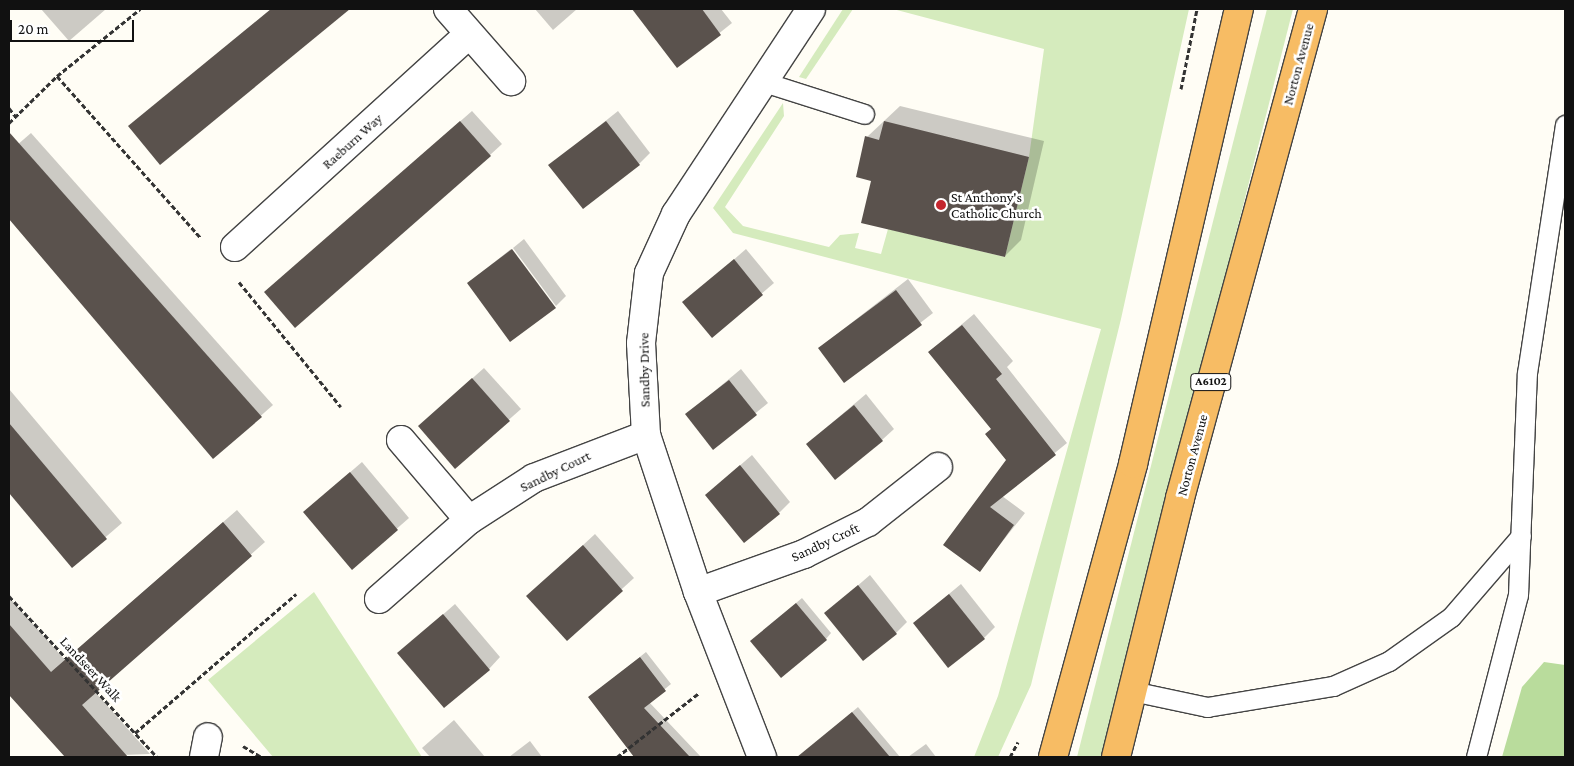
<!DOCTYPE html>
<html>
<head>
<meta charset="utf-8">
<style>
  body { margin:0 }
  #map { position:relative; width:1574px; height:766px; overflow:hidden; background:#fffdf5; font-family:"Crimson Pro",serif }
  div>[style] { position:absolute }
  .green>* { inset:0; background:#d5ebbd }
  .forest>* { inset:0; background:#b9dc9c }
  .shadow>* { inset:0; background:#0003 }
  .building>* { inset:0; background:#5a524d }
  .path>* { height:3px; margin-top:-1.5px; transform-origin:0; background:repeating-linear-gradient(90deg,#333 0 5px,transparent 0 7.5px) }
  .roads { filter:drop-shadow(1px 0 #444) drop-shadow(-1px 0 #444) drop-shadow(0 1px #444) drop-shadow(0 -1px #444) }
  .service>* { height:19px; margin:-9.5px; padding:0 9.5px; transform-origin:9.5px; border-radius:9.5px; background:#fff }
  .minor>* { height:28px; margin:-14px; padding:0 14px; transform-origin:14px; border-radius:14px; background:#fff }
  .trunk>* { height:28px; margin:-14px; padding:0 14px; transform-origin:14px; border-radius:14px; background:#f7bc64 }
  .dots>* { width:14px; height:14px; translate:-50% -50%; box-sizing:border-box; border:2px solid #fff; border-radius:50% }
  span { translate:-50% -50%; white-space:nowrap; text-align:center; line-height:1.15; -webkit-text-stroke:5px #fff; paint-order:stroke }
  .shield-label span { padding:1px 4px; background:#fff; border:1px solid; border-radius:4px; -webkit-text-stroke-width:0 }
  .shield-label { font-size:12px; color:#111; font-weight:700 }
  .street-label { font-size:14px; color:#111 }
  .poi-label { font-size:14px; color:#111 }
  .left { translate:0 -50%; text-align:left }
  .frame { position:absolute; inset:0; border:10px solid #111; pointer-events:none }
  .scale { position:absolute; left:10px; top:20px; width:124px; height:22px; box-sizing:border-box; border:2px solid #111; border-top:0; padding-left:6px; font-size:15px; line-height:18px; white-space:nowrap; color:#111; -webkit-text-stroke:4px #fff; paint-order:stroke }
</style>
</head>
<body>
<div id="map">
  <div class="green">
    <i style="clip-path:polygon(843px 9px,853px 9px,806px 79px,799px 77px)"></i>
    <i style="clip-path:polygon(893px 9px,1189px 9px,1121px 319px,1031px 685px,998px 757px,974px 757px,998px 696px,1101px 329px,733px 233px,713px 208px,783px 103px,784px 116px,725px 207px,743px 226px,829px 247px,840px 235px,859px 233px,855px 248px,881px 254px,888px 229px,1005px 257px,1029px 157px,1044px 49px)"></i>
    <i style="clip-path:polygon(1267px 9px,1293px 9px,1103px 757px,1077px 757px)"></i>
    <i style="clip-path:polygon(314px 592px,422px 757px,273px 757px,208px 680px)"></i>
  </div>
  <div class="forest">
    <i style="clip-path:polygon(1544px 662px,1565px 665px,1565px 757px,1502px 757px,1522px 687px)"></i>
  </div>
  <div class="shadow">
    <i style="clip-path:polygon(41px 9px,106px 9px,69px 41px)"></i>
    <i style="clip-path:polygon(271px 9px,348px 9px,160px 163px,130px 126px)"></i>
    <i style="clip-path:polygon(535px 9px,577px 9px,553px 30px)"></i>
    <i style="clip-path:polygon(639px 9px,721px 9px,732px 23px,677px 67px,636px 12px)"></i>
    <i style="clip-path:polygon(900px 106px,1044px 141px,1021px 240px,1005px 256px,872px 180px,867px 137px)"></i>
    <i style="clip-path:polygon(472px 111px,502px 144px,490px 155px,265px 292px)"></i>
    <i style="clip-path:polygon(618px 111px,650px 153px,639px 164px,550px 165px)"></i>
    <i style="clip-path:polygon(31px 133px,273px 405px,214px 457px,9px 219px,9px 152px)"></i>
    <i style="clip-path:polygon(524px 239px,566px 296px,556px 306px,513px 248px)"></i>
    <i style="clip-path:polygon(511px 249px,553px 307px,468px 283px)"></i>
    <i style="clip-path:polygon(746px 249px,774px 283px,712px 336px,684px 303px)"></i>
    <i style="clip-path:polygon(908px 279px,933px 313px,844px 382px,819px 348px)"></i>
    <i style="clip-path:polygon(974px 314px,1013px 361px,1007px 367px,1067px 443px,1002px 496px,1025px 513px,980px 570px,945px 545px,1007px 460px,992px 429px,929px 352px)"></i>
    <i style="clip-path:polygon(484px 368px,521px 409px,455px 467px,431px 415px)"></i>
    <i style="clip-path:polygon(741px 369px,768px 403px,713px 448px,687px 414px)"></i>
    <i style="clip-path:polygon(9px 389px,122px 523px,72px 566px,9px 491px)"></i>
    <i style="clip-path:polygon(866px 394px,894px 429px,882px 440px,807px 444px)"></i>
    <i style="clip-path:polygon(752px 455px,790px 502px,779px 513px,706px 495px)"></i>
    <i style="clip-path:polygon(362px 462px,409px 518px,352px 568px,304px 512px)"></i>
    <i style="clip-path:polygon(237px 510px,265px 542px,95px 692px,150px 754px,67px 757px,9px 692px,9px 597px,65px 660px)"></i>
    <i style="clip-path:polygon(595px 534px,634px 578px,567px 639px,528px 596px)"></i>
    <i style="clip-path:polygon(870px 575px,907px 622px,896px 633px,826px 613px)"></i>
    <i style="clip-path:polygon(961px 584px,995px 627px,984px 638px,914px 623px)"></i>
    <i style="clip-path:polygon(802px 598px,831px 633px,826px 639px,758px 635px)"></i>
    <i style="clip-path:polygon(455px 604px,500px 657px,489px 669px,399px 653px)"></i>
    <i style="clip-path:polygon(646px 652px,671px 684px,649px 702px,701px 757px,636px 757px,590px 697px)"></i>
    <i style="clip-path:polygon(858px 707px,900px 757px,810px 757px,805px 752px)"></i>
    <i style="clip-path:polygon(454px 720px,485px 757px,430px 757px,422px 748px)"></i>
    <i style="clip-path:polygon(530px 741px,542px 757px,509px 757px)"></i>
    <i style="clip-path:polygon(926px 744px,936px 757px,908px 757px)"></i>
  </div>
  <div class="building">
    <i style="clip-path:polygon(271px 9px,350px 9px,160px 165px,128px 126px)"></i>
    <i style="clip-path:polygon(632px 9px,702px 9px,721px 35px,677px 68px)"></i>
    <i style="clip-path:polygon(460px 121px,491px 156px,295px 328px,264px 292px)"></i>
    <i style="clip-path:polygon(606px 121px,640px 165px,583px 209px,548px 165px)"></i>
    <i style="clip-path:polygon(884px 121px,1029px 157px,1005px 257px,861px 223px,871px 181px,856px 177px,865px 136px,879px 140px)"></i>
    <i style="clip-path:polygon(9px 132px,262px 417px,213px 459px,9px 219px)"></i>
    <i style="clip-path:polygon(512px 249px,556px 308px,510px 342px,467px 283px)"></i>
    <i style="clip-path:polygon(734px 259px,763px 295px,712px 338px,682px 302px)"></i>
    <i style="clip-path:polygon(896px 290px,922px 325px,844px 383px,818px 348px)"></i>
    <i style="clip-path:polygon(962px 325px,1002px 374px,996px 379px,1056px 455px,990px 507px,1014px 525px,980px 572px,943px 545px,1006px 460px,985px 434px,991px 429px,928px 352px)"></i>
    <i style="clip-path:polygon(472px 378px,510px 421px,455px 469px,418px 426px)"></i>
    <i style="clip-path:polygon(729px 380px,757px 415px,713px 450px,685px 414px)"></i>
    <i style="clip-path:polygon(854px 405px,883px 441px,835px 480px,806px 444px)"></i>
    <i style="clip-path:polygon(9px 423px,107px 539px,72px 568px,9px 493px)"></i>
    <i style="clip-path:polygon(740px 465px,780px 514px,744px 543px,705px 495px)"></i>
    <i style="clip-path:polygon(350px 472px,398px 530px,352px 570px,303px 512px)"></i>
    <i style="clip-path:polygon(223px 522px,252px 556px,82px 705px,128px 757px,65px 757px,9px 695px,9px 624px,51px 672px)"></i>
    <i style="clip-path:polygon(583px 545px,623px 591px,567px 641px,526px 596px)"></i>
    <i style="clip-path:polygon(858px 585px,897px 634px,863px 661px,824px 613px)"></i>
    <i style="clip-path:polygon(949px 594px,985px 639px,948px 668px,913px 623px)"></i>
    <i style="clip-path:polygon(796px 603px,827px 640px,781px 678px,750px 641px)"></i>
    <i style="clip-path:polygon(443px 614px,490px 670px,444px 708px,397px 653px)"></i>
    <i style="clip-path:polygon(640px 657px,666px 691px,644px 708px,690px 757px,634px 757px,588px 697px)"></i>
    <i style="clip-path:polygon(852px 712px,890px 757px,797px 757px)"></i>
  </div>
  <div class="path">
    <i style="left:57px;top:76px;width:217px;rotate:48.4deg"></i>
    <i style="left:1181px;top:89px;width:82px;rotate:-78.7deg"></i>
    <i style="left:9px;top:108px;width:11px;rotate:52deg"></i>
    <i style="left:9px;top:123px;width:67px;rotate:-44.4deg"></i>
    <i style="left:57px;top:76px;width:107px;rotate:-38.9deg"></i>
    <i style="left:239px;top:282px;width:161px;rotate:50.8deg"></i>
    <i style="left:9px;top:596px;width:219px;rotate:47.4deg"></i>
    <i style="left:135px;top:733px;width:213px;rotate:-40.8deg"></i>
    <i style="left:243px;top:746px;width:21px;rotate:31deg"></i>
    <i style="left:617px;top:757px;width:104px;rotate:-38deg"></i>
    <i style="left:1010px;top:757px;width:17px;rotate:-62deg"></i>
  </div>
  <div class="roads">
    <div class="service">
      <i style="left:764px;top:82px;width:105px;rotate:17.7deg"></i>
      <i style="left:1132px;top:691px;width:77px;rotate:12deg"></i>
      <i style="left:1207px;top:707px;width:128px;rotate:-9.5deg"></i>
      <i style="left:1333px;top:686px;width:61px;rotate:-24.1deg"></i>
      <i style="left:1389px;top:661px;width:76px;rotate:-35.4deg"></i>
      <i style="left:1451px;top:617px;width:107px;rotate:-49.2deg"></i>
      <i style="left:1476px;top:757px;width:167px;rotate:-75.5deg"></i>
      <i style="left:1518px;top:595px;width:222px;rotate:-87.7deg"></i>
      <i style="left:1527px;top:373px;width:251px;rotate:-81.3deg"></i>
    </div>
    <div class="minor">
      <i style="left:448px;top:9px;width:96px;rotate:48.8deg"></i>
      <i style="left:235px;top:247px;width:316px;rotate:-42.3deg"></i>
      <i style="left:401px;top:440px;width:105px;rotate:49.6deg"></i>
      <i style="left:698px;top:592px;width:113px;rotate:-19.7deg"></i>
      <i style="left:804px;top:554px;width:72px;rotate:-26.6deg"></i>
      <i style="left:868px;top:522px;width:89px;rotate:-38.2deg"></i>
      <i style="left:379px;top:599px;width:120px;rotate:-41.3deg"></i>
      <i style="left:469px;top:520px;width:77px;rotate:-32.9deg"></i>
      <i style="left:534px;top:478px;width:120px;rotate:-21deg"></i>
      <i style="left:204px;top:757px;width:20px;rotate:-79deg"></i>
      <i style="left:762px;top:757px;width:177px;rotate:-111.2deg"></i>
      <i style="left:698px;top:592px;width:165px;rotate:-108.3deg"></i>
      <i style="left:646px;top:435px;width:92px;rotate:-93.1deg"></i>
      <i style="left:641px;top:343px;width:70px;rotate:-83.5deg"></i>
      <i style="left:649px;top:273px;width:65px;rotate:-65.4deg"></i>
      <i style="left:676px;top:214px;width:245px;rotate:-56.6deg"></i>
    </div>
    <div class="trunk">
      <i style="left:1053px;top:757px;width:304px;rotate:-74.7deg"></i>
      <i style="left:1133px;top:464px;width:467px;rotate:-76.9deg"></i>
      <i style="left:1116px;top:757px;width:267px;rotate:-76.1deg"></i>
      <i style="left:1180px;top:498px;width:507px;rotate:-74.78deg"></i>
    </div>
  </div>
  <div class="dots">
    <i style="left:941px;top:205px;background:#c4262e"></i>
  </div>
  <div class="shield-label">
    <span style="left:1211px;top:382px">A6102</span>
  </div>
  <div class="street-label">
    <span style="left:1298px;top:64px;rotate:-75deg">Norton Avenue</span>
    <span style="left:352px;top:141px;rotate:-42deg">Raeburn Way</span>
    <span style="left:644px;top:370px;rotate:-91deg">Sandby Drive</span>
    <span style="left:1192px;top:455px;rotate:-75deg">Norton Avenue</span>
    <span style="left:555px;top:471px;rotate:-26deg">Sandby Court</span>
    <span style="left:825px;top:542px;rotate:-25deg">Sandby Croft</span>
    <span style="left:91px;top:669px;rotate:47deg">Landseer Walk</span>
  </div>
  <div class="poi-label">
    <span class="left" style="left:951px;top:205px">St Anthony's<br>Catholic Church</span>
  </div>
  <div class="frame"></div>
  <div class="scale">20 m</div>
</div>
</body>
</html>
